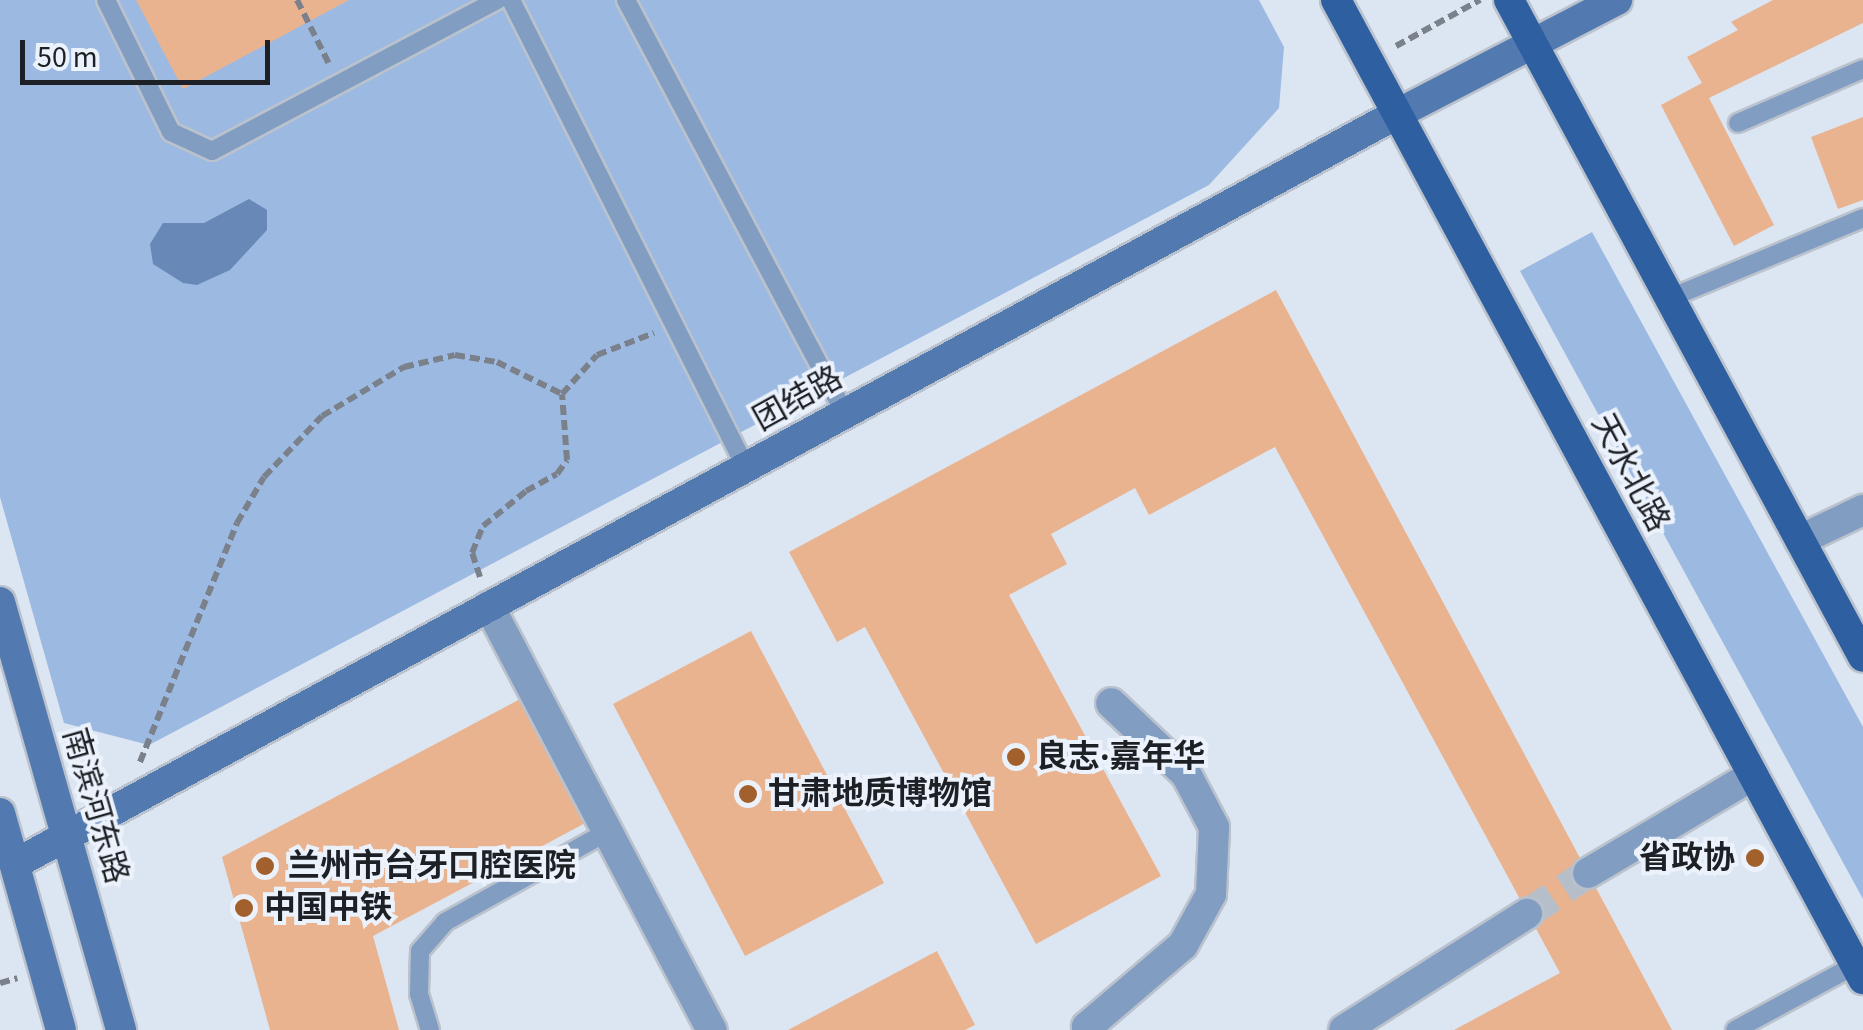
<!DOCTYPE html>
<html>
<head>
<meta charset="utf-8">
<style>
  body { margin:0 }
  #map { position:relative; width:1863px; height:1030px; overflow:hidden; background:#dce5f2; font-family:"Source Sans 3","Noto Sans SC",sans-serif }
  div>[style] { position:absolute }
  .green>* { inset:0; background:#9cb9e2 }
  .water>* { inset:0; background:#6889b7 }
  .building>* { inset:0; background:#e9b38f }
  .street-tunnel>* { height:30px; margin-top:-15px; transform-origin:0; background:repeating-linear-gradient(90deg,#b6bec9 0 30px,transparent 0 45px) }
  .path>* { height:6px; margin-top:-3px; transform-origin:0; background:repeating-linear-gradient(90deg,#7b818a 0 10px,transparent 0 15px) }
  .roads { filter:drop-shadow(2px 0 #bac2cd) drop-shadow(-2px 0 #bac2cd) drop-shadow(0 2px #bac2cd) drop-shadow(0 -2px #bac2cd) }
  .lane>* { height:18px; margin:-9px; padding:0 9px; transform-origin:9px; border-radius:9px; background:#829dc2 }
  .street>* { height:30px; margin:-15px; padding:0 15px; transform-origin:15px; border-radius:15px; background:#829dc2 }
  .secondary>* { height:30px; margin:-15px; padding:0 15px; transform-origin:15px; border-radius:15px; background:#527ab0 }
  .primary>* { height:30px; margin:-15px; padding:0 15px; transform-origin:15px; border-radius:15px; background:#2e5fa1 }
  .dots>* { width:28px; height:28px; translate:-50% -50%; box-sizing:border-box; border:5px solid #ebf2fc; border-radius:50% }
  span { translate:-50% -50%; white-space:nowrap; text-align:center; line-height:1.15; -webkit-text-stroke:8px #ebf2fc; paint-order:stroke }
  .street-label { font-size:32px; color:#1d2024 }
  .poi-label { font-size:32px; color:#1d2024; font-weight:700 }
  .left { translate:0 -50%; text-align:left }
  .right { translate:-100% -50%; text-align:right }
  .scale { position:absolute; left:20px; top:40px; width:250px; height:45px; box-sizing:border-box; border:5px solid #1d2024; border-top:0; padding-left:12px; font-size:30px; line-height:35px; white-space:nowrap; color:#1d2024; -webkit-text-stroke:8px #ebf2fc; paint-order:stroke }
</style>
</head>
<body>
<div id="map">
  <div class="green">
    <i style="clip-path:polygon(0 0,1259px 0,1284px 47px,1279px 108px,1209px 185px,149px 745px,64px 723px,0 497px)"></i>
    <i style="clip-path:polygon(1592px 232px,1863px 727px,1863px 899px,1520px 271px)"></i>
  </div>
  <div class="water">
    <i style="clip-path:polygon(249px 199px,267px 210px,267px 230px,230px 270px,197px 285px,183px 283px,153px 264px,150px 244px,163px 223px,204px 223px)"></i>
  </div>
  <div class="building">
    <i style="clip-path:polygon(136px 0,349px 0,183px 89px)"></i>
    <i style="clip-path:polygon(1773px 0,1863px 0,1863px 23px,1709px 98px,1774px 225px,1734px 246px,1661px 105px,1702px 83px,1687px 57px,1738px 30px,1731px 22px)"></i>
    <i style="clip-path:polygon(1863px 117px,1863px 200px,1838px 209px,1811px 137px)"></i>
    <i style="clip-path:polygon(1276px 290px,1672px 1030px,1454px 1030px,1560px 973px,1275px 447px,1149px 515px,1135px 488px,1051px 534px,1067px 564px,1009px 595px,1161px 876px,1036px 944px,865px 627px,837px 642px,789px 552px)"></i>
    <i style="clip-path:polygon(751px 631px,884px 883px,745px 956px,613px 704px)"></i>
    <i style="clip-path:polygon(524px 697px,589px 821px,373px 936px,399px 1030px,270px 1030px,222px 857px)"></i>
    <i style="clip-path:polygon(937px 951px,975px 1025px,965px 1030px,788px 1030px)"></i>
  </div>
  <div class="street-tunnel">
    <i style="left:1527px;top:914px;width:73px;rotate:-33.9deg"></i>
  </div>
  <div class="path">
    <i style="left:297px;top:0;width:74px;rotate:63.4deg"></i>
    <i style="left:1396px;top:46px;width:96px;rotate:-28.7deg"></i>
    <i style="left:562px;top:394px;width:52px;rotate:-48.1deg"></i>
    <i style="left:597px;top:355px;width:61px;rotate:-21.1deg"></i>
    <i style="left:480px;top:577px;width:25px;rotate:-108deg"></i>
    <i style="left:472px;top:553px;width:29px;rotate:-68deg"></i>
    <i style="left:483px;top:526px;width:55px;rotate:-39.1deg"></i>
    <i style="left:526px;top:491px;width:35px;rotate:-29deg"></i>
    <i style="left:557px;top:474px;width:17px;rotate:-54deg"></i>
    <i style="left:567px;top:460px;width:66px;rotate:-94.3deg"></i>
    <i style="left:140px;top:762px;width:258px;rotate:-67.9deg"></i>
    <i style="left:237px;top:523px;width:53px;rotate:-59.6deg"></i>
    <i style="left:264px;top:477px;width:84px;rotate:-46.4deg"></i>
    <i style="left:322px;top:416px;width:96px;rotate:-30.9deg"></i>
    <i style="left:404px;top:367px;width:52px;rotate:-13.2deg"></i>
    <i style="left:455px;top:355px;width:43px;rotate:9.5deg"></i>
    <i style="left:497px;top:362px;width:72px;rotate:26.2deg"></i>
    <i style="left:0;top:983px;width:18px;rotate:-16deg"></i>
  </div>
  <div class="roads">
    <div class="lane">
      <i style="left:106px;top:0;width:147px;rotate:63.8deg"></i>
      <i style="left:171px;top:132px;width:45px;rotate:24.9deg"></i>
      <i style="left:212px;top:151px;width:323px;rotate:-27.9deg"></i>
      <i style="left:511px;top:0;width:524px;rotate:63.34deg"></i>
      <i style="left:626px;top:0;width:468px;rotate:62.1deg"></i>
      <i style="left:1738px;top:123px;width:136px;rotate:-23.4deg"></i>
      <i style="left:1670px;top:298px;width:209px;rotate:-22.5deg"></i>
      <i style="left:430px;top:1030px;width:38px;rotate:-107deg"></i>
      <i style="left:419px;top:994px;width:43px;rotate:-88.7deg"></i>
      <i style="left:420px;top:951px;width:38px;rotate:-49deg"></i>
      <i style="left:445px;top:922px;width:185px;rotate:-29.1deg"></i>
      <i style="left:1735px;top:1030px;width:136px;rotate:-28.4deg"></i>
    </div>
    <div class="street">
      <i style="left:1800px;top:540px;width:70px;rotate:-25.5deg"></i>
      <i style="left:489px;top:606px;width:479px;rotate:62.3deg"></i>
      <i style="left:1588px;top:873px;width:192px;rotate:-30.7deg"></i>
      <i style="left:1092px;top:1030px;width:6px;rotate:-149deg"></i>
      <i style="left:1087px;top:1027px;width:126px;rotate:-40.5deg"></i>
      <i style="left:1183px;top:945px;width:58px;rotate:-61.2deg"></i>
      <i style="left:1211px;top:894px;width:67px;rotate:-87.4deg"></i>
      <i style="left:1214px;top:827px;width:60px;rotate:-117.8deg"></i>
      <i style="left:1186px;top:774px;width:103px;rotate:-136.6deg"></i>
      <i style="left:1344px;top:1030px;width:217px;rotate:-32.4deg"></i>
    </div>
    <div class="secondary">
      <i style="left:0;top:602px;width:445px;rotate:74.2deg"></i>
      <i style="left:0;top:813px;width:225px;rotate:74.3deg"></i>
      <i style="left:15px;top:864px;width:1572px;rotate:-28.49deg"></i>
      <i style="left:1397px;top:114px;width:248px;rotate:-27.4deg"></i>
    </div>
    <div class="primary">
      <i style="left:1336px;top:0;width:1112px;rotate:61.71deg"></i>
      <i style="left:1509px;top:0;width:746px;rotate:61.68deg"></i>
    </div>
  </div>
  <div class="dots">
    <i style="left:1016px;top:757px;background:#a2602d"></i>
    <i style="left:748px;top:794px;background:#a2602d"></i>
    <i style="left:1755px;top:858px;background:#a2602d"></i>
    <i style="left:265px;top:866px;background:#a2602d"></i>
    <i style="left:244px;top:908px;background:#a2602d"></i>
  </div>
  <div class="street-label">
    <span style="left:798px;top:399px;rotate:-29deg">团结路</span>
    <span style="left:1630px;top:473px;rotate:62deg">天水北路</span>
    <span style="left:95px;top:806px;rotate:74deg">南滨河东路</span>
  </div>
  <div class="poi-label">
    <span class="left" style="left:1036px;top:757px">良志·嘉年华</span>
    <span class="left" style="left:768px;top:794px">甘肃地质博物馆</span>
    <span class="right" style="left:1735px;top:858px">省政协</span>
    <span class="left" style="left:288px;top:866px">兰州市台牙口腔医院</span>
    <span class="left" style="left:264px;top:908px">中国中铁</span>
  </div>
  <div class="scale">50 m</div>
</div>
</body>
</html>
